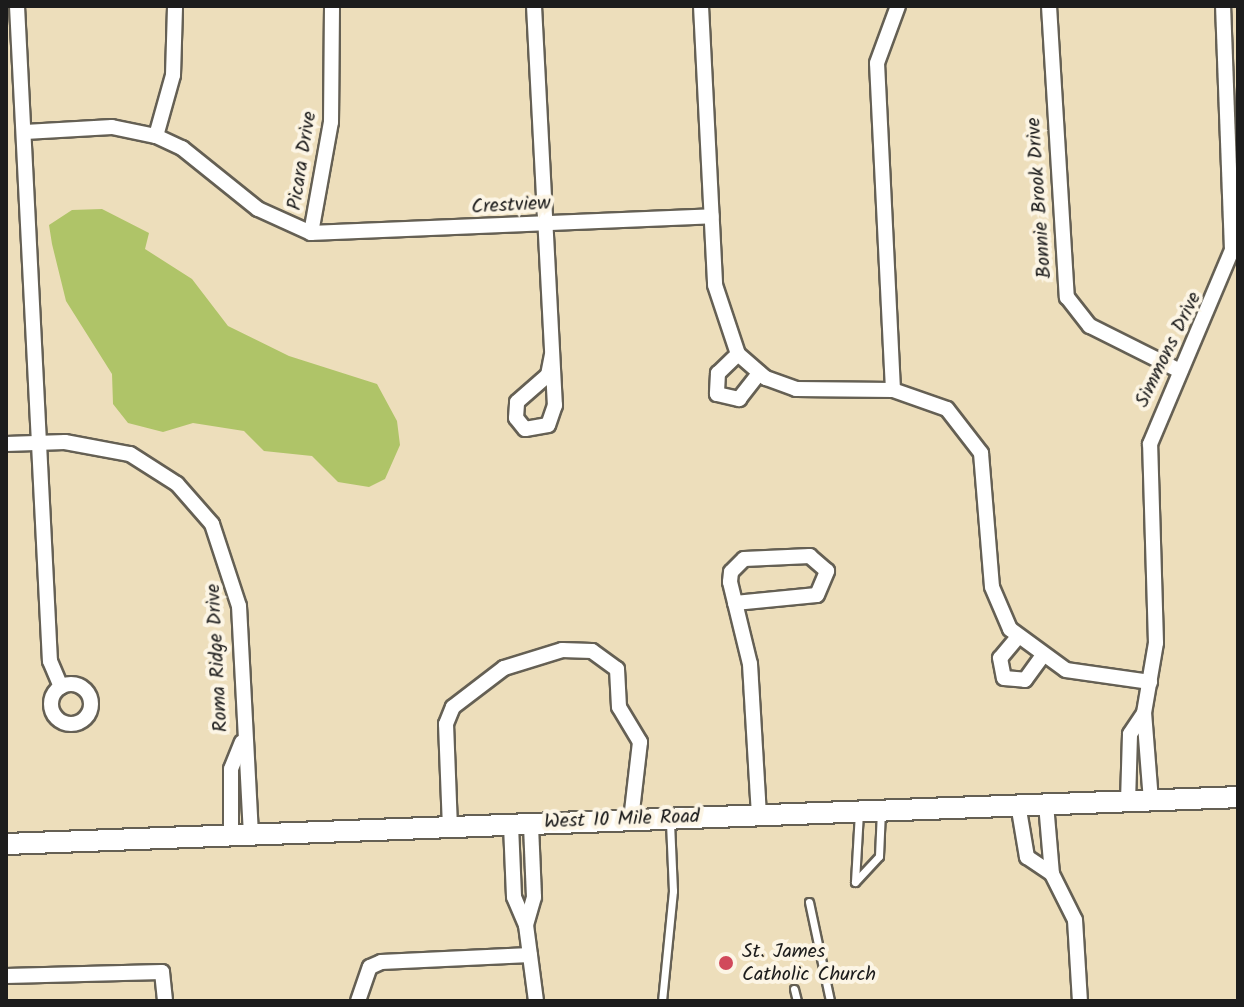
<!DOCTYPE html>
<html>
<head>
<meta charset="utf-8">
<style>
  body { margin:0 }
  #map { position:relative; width:1244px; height:1007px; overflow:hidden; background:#eddebb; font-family:Kalam,sans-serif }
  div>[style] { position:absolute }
  .green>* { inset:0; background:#afc468 }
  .roads { filter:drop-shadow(2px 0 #656054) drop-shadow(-2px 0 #656054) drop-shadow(0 2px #656054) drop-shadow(0 -2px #656054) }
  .lane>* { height:7px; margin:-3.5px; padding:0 3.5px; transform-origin:3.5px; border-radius:3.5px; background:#fff }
  .street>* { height:14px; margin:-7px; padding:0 7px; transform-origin:7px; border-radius:7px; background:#fff }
  .street>.ring { margin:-7px; padding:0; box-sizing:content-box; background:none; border:14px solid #fff; border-radius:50% }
  .secondary>* { height:20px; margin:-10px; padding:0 10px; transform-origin:10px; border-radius:10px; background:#fff }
  .dots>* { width:22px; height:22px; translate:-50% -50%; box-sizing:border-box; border:4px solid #fcf5e5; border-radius:50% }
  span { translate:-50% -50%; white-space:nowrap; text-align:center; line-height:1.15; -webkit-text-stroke:8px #fcf5e5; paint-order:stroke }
  .street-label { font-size:20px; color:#1c1c1c }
  .poi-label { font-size:20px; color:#1c1c1c }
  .left { translate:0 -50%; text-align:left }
  .frame { position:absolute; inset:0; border:8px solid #1c1c1c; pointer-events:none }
</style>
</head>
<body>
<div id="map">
  <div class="green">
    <i style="clip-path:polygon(102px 209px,149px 233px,145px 249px,192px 279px,228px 326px,289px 356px,377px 384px,397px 421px,400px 445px,385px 479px,369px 487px,338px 482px,312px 456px,264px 451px,244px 431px,193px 423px,163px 432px,128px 423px,113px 404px,112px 374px,66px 301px,52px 244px,49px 225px,72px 210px)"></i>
  </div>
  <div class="roads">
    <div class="lane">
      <i style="left:859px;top:812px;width:70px;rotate:93.3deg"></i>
      <i style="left:855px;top:882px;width:35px;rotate:-47deg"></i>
      <i style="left:879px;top:856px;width:45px;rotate:-87.5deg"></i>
      <i style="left:809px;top:902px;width:101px;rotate:78deg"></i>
      <i style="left:794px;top:989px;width:12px;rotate:76deg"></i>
      <i style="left:662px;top:1001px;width:111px;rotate:-84.3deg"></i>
      <i style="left:673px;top:891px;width:70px;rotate:-92.5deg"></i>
    </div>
    <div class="street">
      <i style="left:17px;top:6px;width:656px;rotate:87.12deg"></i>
      <i style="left:50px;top:661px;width:28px;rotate:67deg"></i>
      <i style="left:534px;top:6px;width:400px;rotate:87deg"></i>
      <i style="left:555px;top:405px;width:21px;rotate:109deg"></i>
      <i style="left:548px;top:425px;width:23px;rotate:170deg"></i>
      <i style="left:525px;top:429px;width:14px;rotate:-129deg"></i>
      <i style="left:516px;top:418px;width:16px;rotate:-86deg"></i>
      <i style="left:517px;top:402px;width:41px;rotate:-41.1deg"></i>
      <i style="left:548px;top:375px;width:20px;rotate:-79deg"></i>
      <i style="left:701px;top:6px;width:279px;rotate:87.1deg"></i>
      <i style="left:715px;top:285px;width:73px;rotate:71.6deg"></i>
      <i style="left:738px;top:354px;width:37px;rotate:41deg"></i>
      <i style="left:766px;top:378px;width:32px;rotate:20deg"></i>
      <i style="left:796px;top:389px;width:97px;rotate:0.6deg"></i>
      <i style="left:893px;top:390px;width:57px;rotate:19.4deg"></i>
      <i style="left:947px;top:409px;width:56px;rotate:52.3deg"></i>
      <i style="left:981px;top:453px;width:134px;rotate:85.3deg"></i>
      <i style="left:992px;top:587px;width:46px;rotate:66.8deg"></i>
      <i style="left:1010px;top:629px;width:69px;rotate:36.2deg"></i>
      <i style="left:1066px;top:670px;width:85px;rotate:8.1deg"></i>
      <i style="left:1049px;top:6px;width:292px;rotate:86.5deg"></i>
      <i style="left:1067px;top:297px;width:37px;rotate:52deg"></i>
      <i style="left:1090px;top:326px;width:101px;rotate:26.6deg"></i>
      <i style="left:25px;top:132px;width:87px;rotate:-3.3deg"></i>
      <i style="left:112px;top:127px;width:45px;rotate:11.6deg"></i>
      <i style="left:156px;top:136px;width:29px;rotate:25deg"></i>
      <i style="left:182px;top:148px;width:97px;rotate:38.8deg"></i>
      <i style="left:258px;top:209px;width:58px;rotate:24.4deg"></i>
      <i style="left:311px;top:233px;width:401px;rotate:-2.4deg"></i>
      <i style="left:156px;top:136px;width:63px;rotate:-74.4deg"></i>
      <i style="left:173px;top:75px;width:69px;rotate:-88.3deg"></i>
      <i style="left:311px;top:233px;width:113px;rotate:-79.8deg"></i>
      <i style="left:331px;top:122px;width:116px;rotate:-89.5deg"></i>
      <i style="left:738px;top:354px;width:28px;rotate:136deg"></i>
      <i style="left:718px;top:373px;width:21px;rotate:93deg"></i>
      <i style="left:717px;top:394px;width:23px;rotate:13deg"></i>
      <i style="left:739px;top:399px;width:33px;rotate:-52deg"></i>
      <i style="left:893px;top:390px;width:327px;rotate:-92.8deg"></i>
      <i style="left:877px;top:63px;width:61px;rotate:-69.8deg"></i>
      <i style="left:6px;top:444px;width:59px;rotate:-1.9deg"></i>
      <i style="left:65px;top:442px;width:66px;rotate:10.5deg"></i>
      <i style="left:130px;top:454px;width:56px;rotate:32.6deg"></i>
      <i style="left:177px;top:484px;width:53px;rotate:48.8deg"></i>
      <i style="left:212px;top:524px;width:86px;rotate:71.8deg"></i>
      <i style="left:239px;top:606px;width:228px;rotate:87deg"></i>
      <i style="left:735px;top:603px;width:82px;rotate:-5.6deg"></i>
      <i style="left:817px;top:595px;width:26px;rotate:-67deg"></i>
      <i style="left:827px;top:571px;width:23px;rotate:-139deg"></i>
      <i style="left:810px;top:556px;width:66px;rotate:177.4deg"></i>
      <i style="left:744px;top:559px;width:18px;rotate:135deg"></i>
      <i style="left:731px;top:572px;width:10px;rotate:96deg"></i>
      <i style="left:730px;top:582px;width:84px;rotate:76.3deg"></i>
      <i style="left:750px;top:664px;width:151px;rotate:86.6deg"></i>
      <i style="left:1017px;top:638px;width:26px;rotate:130deg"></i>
      <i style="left:1000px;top:658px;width:20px;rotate:79deg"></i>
      <i style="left:1004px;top:678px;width:21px;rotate:5deg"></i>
      <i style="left:1025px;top:680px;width:27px;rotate:-54deg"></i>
      <i class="ring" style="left:51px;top:684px;width:26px;height:26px"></i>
      <i style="left:1151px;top:801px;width:88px;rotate:-94.5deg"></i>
      <i style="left:1144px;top:713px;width:71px;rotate:-80.3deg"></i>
      <i style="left:1156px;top:643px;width:199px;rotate:-91.7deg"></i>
      <i style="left:1150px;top:444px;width:211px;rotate:-67.1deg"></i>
      <i style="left:1232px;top:250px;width:244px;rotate:-92.1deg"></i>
      <i style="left:1128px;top:802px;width:68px;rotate:-88.3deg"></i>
      <i style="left:1130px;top:734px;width:25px;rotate:-56deg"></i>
      <i style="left:1018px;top:804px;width:54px;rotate:80.4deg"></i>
      <i style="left:1027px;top:857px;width:30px;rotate:34deg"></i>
      <i style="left:1046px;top:804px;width:70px;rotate:85.1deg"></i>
      <i style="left:1052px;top:874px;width:51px;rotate:63.4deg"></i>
      <i style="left:1075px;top:920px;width:81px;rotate:86.5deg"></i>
      <i style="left:511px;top:825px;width:72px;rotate:87.6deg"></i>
      <i style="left:514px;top:897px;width:30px;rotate:67deg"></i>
      <i style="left:526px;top:925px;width:77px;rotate:82.5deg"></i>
      <i style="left:450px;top:828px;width:104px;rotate:-92.2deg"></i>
      <i style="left:446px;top:724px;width:18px;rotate:-68deg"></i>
      <i style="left:453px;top:707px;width:64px;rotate:-37.4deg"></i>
      <i style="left:504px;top:668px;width:61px;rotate:-17.2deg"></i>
      <i style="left:562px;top:650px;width:30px;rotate:2deg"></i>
      <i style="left:592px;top:651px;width:31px;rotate:36deg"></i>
      <i style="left:617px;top:669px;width:38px;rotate:87deg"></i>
      <i style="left:619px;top:707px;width:41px;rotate:59deg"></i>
      <i style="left:640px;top:742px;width:79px;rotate:96.6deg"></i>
      <i style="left:231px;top:835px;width:66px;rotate:-90deg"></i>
      <i style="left:231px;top:769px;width:29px;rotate:-68deg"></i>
      <i style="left:526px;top:925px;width:29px;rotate:-74deg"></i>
      <i style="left:534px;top:897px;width:73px;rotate:-92.4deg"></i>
      <i style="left:6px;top:976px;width:156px;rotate:-1.5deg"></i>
      <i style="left:162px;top:972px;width:29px;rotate:84deg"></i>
      <i style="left:358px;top:1001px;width:36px;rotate:-71deg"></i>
      <i style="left:370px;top:967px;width:12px;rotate:-24deg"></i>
      <i style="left:381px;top:962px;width:149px;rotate:-2.7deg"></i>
    </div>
    <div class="secondary">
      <i style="left:6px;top:844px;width:1233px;rotate:-2.18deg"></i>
    </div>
  </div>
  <div class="dots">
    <i style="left:726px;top:963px;background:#d1495b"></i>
  </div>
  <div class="street-label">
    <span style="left:303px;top:161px;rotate:-81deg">Picara Drive</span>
    <span style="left:1040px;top:198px;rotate:-94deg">Bonnie Brook Drive</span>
    <span style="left:511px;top:206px;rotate:-3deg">Crestview</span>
    <span style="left:1169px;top:350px;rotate:-64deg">Simmons Drive</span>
    <span style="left:218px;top:658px;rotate:-93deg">Roma Ridge Drive</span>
    <span style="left:622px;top:820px;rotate:-2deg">West 10 Mile Road</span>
  </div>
  <div class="poi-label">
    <span class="left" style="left:742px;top:964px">St. James<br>Catholic Church</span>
  </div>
  <div class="frame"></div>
</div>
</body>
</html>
